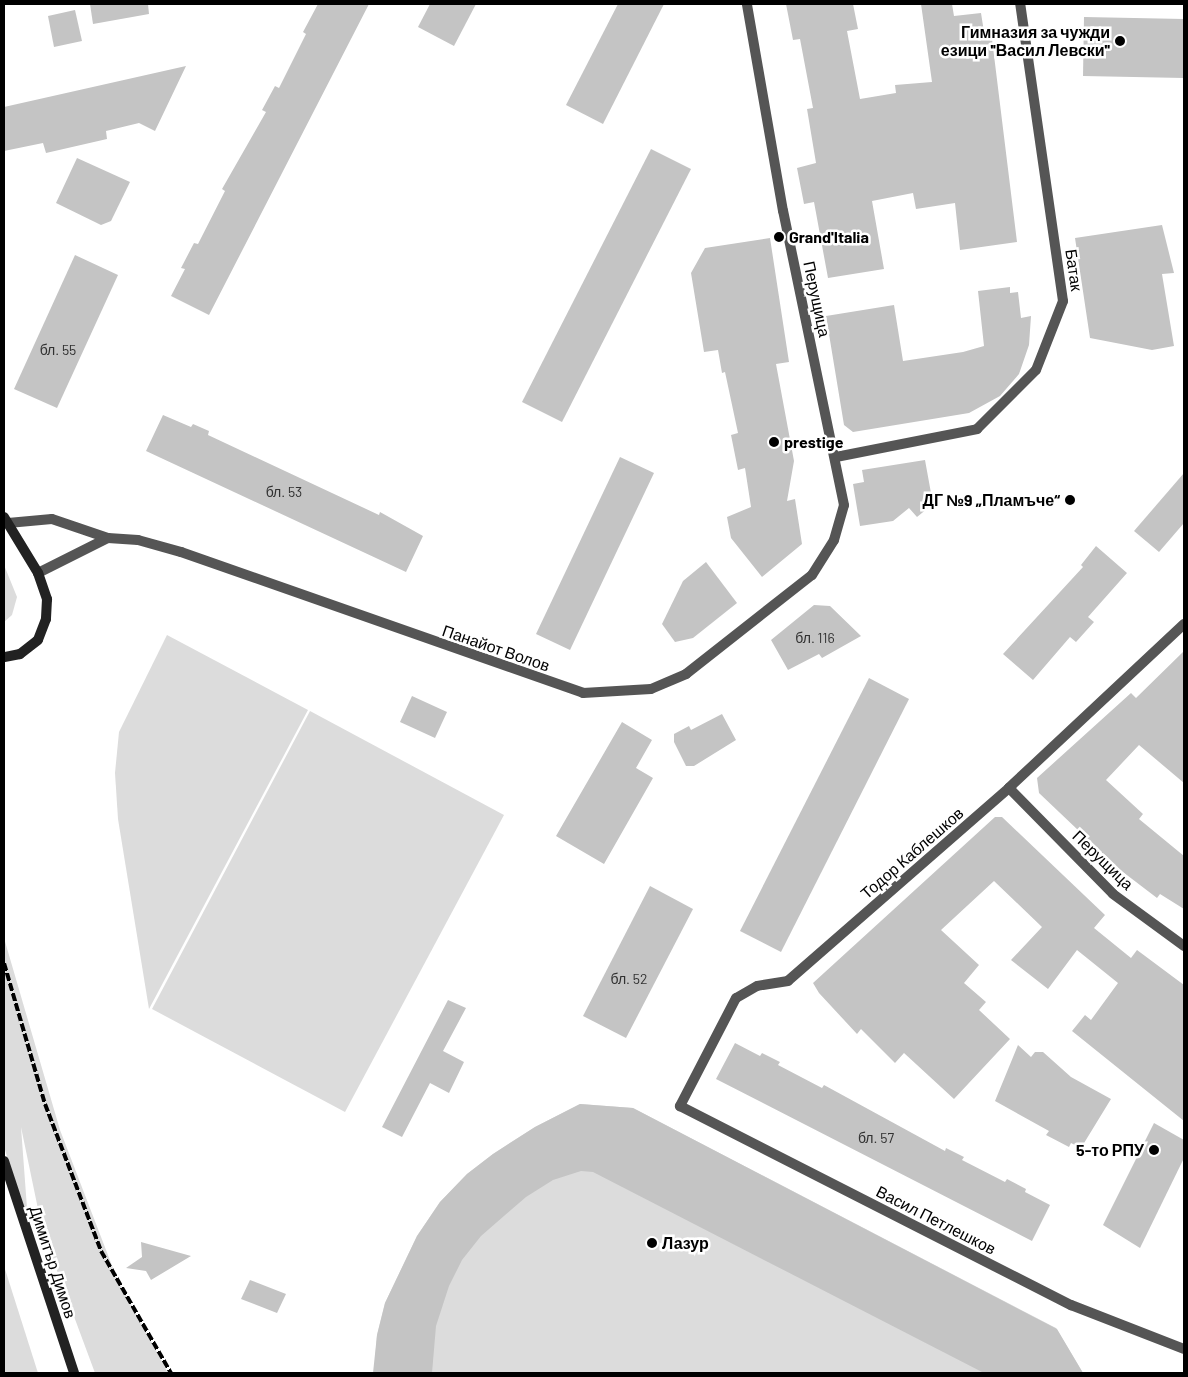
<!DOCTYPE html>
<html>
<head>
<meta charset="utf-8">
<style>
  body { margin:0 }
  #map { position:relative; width:1188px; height:1377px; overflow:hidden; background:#fff; font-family:Barlow,sans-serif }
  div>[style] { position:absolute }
  .green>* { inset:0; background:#dcdcdc }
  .building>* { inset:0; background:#c4c4c4 }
  .street>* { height:10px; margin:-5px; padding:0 5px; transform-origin:5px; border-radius:5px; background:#555 }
  .secondary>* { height:10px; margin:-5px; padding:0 5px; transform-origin:5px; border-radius:5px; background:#222 }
  .rail>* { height:4px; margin-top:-2px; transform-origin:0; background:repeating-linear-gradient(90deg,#000 0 8px,transparent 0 10.5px) }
  .dots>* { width:14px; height:14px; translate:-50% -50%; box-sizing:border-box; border:2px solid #fff; border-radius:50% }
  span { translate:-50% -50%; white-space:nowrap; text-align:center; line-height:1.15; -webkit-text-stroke:5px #fff; paint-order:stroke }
  .number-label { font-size:14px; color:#313131 }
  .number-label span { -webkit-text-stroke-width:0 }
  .poi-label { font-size:16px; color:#000; font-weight:700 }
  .right { translate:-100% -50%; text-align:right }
  .left { translate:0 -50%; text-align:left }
  .street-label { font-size:16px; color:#000 }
  .frame { position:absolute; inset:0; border:5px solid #000; pointer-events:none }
</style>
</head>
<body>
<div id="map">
  <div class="green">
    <i style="clip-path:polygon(4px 565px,17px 597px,12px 615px,4px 622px)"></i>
    <i style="clip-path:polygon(167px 635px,308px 710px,149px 1009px,118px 819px,115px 773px,119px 732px)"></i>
    <i style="clip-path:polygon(310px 711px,504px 815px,345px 1112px,152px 1009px)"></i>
    <i style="clip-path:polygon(4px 938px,60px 1130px,116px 1276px,168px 1373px,95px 1373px,43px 1233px,21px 1127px,29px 1235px,4px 1146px)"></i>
    <i style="clip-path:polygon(580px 1104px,633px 1108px,1056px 1328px,1083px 1373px,374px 1373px,377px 1335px,385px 1303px,417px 1236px,440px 1202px,467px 1174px,493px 1154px,535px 1127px)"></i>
    <i style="clip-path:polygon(4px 1266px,38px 1373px,4px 1373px)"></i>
  </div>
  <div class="building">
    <i style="clip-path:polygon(90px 4px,148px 4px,149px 14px,93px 24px)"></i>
    <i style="clip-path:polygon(318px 4px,369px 4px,209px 315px,171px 296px,185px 269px,181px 268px,194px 243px,198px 244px,225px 191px,222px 189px,266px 112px,262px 110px,275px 86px,279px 88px,306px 34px,303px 32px)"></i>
    <i style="clip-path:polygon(430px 4px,476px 4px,454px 46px,418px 27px)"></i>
    <i style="clip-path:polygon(618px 4px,664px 4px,603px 124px,566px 105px)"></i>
    <i style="clip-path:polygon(786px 4px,853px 4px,858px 29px,847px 31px,860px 99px,896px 93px,895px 85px,932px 82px,921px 4px,952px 4px,954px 16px,981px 13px,984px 32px,991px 31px,1017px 242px,960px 250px,955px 203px,916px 209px,913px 193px,872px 201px,884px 269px,828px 278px,814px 202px,804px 204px,797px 168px,816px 163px,807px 109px,813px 108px,800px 39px,793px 40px)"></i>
    <i style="clip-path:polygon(75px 10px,82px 41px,54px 47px,48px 16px)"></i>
    <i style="clip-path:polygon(1084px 17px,1184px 19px,1184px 78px,1083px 76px)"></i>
    <i style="clip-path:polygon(186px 66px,155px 131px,139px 123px,106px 131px,107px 139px,46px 153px,43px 143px,4px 151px,4px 107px)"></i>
    <i style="clip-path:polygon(651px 149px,691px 169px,562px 422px,522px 402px)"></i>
    <i style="clip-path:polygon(77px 158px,130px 182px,111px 221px,101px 225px,56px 203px)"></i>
    <i style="clip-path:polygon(1162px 225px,1174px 273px,1162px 274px,1174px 346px,1152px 350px,1090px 338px,1075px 238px)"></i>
    <i style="clip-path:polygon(770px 238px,789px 362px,776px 364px,794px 461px,787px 501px,795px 499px,802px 544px,762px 577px,731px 538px,727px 517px,751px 507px,745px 468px,738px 470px,731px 435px,738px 433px,725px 372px,722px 373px,718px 350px,704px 352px,691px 273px,705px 248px)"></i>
    <i style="clip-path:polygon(75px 255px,118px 275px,57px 408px,14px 389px)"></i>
    <i style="clip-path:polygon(1010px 287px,1010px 293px,1018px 292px,1021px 318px,1031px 316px,1029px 345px,1019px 374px,1000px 396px,969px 413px,853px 432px,844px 425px,826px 316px,894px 305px,903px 361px,963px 352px,984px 346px,978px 291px)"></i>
    <i style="clip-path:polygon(163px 415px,191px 427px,193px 424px,209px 431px,208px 435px,379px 515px,380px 512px,423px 536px,406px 572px,146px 451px)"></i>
    <i style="clip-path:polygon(620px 457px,654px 473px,570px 650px,536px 634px)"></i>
    <i style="clip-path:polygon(925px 460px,933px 504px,917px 517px,909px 508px,893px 521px,860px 526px,853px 484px,864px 482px,862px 470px)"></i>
    <i style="clip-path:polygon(1184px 473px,1184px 523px,1159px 552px,1134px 531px)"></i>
    <i style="clip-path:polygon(1096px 546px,1127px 573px,1088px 617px,1094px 622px,1076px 642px,1070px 637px,1033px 680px,1003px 654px,1083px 567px,1081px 565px)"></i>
    <i style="clip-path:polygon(706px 562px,737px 603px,693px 638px,675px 642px,662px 624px,683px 581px)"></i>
    <i style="clip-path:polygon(814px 605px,830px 606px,861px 636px,822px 658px,819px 654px,788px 670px,771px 640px)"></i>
    <i style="clip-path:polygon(1184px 651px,1184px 783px,1139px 745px,1106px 780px,1143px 814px,1139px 819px,1184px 856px,1184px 909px,1160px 894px,1157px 898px,1119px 869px,1039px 793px,1037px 778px,1131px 693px,1136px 698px)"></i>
    <i style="clip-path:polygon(869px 678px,909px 699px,781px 952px,740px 931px)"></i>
    <i style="clip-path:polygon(412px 696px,447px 712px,435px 738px,400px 722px)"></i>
    <i style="clip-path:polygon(722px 714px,736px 740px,694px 766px,686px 766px,674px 742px,674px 734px,689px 726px,691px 730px)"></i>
    <i style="clip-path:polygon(622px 722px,652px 740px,636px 768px,653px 778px,604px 864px,556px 836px)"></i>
    <i style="clip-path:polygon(995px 817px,1002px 817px,1105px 915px,1094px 928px,1131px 958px,1137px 950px,1184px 985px,1184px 1121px,1072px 1031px,1085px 1015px,1091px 1020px,1118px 983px,1077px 950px,1048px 989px,1011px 960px,1042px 927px,994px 881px,941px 930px,979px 965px,964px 983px,986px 1002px,979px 1010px,1010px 1039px,954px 1099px,904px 1053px,895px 1063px,861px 1029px,857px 1034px,819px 993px,813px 983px)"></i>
    <i style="clip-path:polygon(650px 886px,693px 909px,626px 1038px,583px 1016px)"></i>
    <i style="clip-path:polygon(448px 1000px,466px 1008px,443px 1051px,464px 1062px,449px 1093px,430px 1083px,402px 1137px,382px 1127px)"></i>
    <i style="clip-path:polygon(735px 1043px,760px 1056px,762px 1053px,780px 1062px,778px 1065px,822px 1088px,824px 1085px,945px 1151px,946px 1148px,964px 1157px,962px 1160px,1005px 1182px,1007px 1179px,1026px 1189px,1025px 1192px,1050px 1205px,1032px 1241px,716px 1079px)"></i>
    <i style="clip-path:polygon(1018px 1045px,1031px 1057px,1035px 1052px,1043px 1052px,1071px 1077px,1111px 1099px,1081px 1148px,1071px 1143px,1069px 1147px,1046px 1135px,1049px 1131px,995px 1101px)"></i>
    <i style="clip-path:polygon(580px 1104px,633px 1108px,1057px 1329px,1083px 1373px,984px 1373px,593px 1172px,581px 1171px,553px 1180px,526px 1197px,481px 1236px,462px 1260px,449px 1286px,436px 1326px,432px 1373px,373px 1373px,377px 1335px,385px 1303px,417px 1236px,440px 1202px,467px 1174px,493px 1154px,535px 1127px)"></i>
    <i style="clip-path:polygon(1154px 1123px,1184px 1140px,1184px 1158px,1140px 1248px,1103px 1225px)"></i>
    <i style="clip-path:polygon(141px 1242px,191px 1256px,151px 1280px,146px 1271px,126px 1268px,142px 1257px)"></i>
    <i style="clip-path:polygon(250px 1280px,286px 1294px,277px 1313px,241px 1299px)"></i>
  </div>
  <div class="street">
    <i style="left:836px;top:457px;width:144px;rotate:-11.2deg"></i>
    <i style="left:977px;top:429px;width:83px;rotate:-45deg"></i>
    <i style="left:1036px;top:370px;width:74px;rotate:-68.6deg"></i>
    <i style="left:1063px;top:301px;width:300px;rotate:-98.2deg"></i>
    <i style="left:8px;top:523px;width:44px;rotate:-5.2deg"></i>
    <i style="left:52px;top:519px;width:59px;rotate:18.7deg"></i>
    <i style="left:108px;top:538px;width:30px;rotate:4deg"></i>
    <i style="left:138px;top:540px;width:45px;rotate:15.6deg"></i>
    <i style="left:181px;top:552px;width:426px;rotate:19.3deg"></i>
    <i style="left:583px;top:693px;width:68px;rotate:-3.4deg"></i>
    <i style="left:651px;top:689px;width:38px;rotate:-23deg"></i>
    <i style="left:686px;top:674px;width:160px;rotate:-38.2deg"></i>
    <i style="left:812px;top:575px;width:41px;rotate:-57.8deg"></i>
    <i style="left:834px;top:540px;width:36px;rotate:-74deg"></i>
    <i style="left:844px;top:505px;width:300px;rotate:-101.7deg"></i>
    <i style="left:783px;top:211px;width:210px;rotate:-99.9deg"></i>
    <i style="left:38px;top:573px;width:78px;rotate:-26.6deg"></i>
    <i style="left:1184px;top:624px;width:240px;rotate:136.9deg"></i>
    <i style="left:1009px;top:788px;width:293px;rotate:138.9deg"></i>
    <i style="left:788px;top:981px;width:31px;rotate:171deg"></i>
    <i style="left:757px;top:986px;width:24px;rotate:150deg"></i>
    <i style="left:736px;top:998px;width:122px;rotate:117.4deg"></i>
    <i style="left:680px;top:1106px;width:439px;rotate:27deg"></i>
    <i style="left:1071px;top:1305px;width:121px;rotate:21.3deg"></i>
    <i style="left:1009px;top:788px;width:148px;rotate:45.5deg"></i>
    <i style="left:1113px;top:894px;width:88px;rotate:36.2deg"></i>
  </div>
  <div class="secondary">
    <i style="left:4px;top:517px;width:66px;rotate:58.7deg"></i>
    <i style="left:38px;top:573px;width:28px;rotate:71deg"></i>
    <i style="left:47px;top:599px;width:20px;rotate:93deg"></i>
    <i style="left:46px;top:619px;width:22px;rotate:111deg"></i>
    <i style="left:38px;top:640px;width:23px;rotate:142deg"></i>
    <i style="left:20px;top:654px;width:16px;rotate:169deg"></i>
    <i style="left:4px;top:1161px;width:223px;rotate:71.7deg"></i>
  </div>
  <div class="rail">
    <i style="left:4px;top:963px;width:147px;rotate:73.8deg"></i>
    <i style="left:45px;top:1104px;width:157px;rotate:69.1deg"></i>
    <i style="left:101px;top:1251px;width:141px;rotate:60.2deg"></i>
  </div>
  <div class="dots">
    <i style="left:1120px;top:41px;background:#000"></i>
    <i style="left:779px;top:237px;background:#000"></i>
    <i style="left:774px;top:442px;background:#000"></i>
    <i style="left:1070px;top:500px;background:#000"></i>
    <i style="left:1154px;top:1150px;background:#000"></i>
    <i style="left:652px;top:1243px;background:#000"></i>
  </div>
  <div class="number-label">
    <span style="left:58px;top:350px">бл. 55</span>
    <span style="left:284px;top:492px">бл. 53</span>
    <span style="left:815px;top:638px">бл. 116</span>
    <span style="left:629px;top:979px">бл. 52</span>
    <span style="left:876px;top:1138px">бл. 57</span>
  </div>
  <div class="poi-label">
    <span class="right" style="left:1110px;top:41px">Гимназия за чужди<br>езици ''Васил Левски''</span>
    <span class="left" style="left:789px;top:237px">Grand'Italia</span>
    <span class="left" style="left:784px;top:442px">prestige</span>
    <span class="right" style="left:1060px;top:500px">ДГ №9 „Пламъче“</span>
    <span class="right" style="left:1144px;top:1150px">5-то РПУ</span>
    <span class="left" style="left:662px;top:1243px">Лазур</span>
  </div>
  <div class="street-label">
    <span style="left:1074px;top:270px;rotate:82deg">Батак</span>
    <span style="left:817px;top:299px;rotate:78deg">Перущица</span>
    <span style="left:496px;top:648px;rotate:19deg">Панайот Волов</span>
    <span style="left:912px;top:853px;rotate:-41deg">Тодор Каблешков</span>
    <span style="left:1103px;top:860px;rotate:44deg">Перущица</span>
    <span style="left:936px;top:1220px;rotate:27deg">Васил Петлешков</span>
    <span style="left:53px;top:1262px;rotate:72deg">Димитър Димов</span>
  </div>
  <div class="frame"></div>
</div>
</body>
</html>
